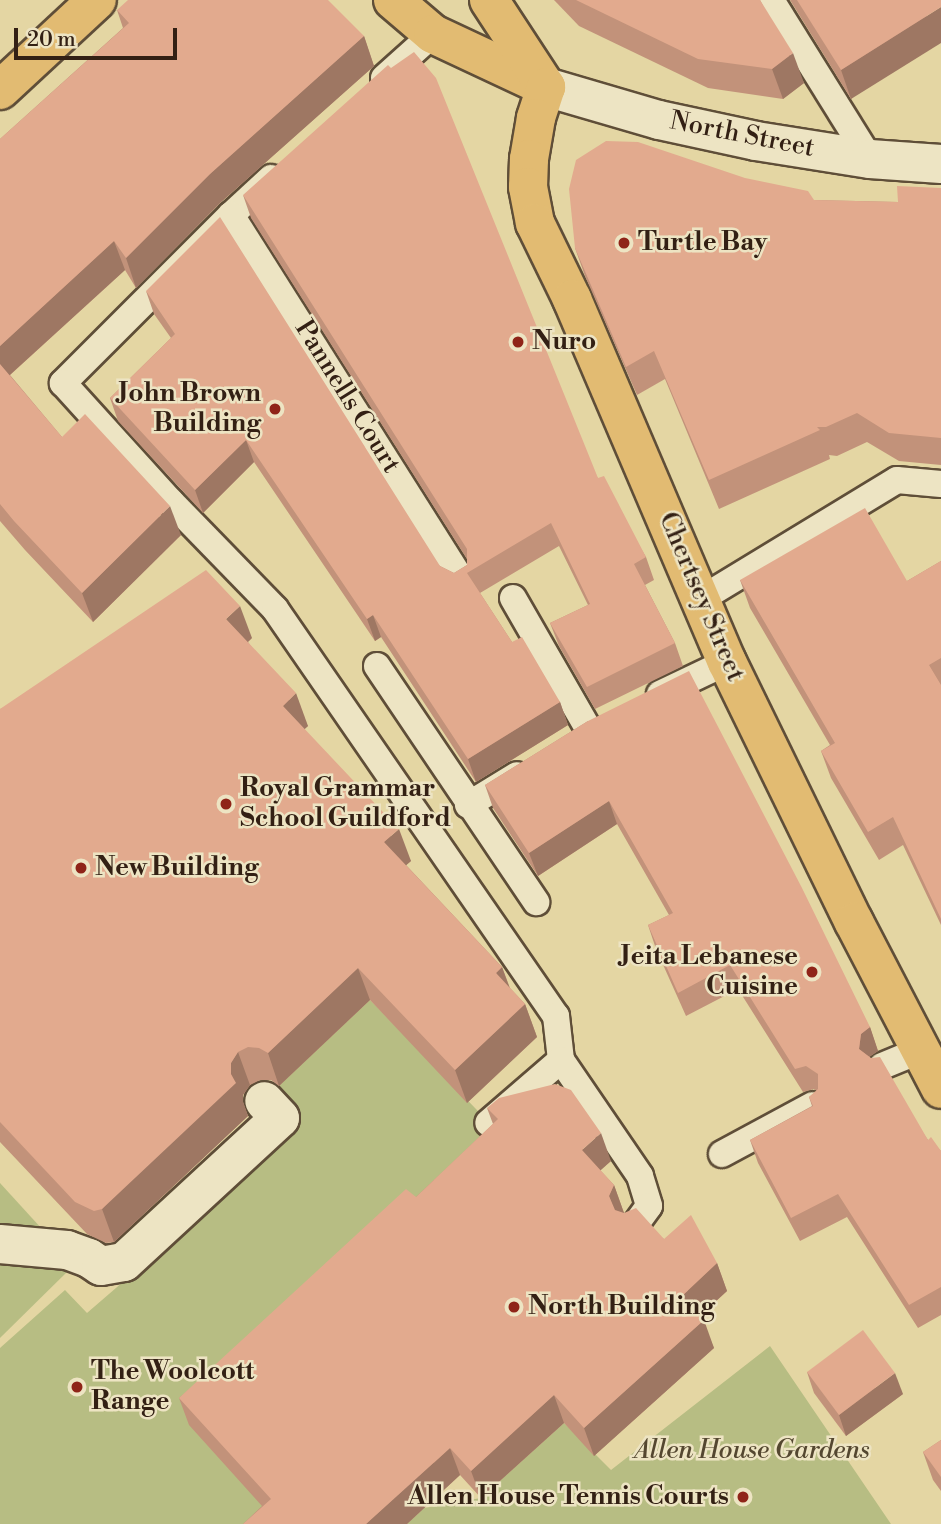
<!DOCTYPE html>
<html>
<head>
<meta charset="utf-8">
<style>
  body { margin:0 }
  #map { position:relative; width:941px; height:1524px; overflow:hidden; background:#e4d6a3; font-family:"Libre Bodoni",serif }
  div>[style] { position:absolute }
  .green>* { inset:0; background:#b7bd83 }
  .roads { filter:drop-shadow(2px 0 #5f4e38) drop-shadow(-2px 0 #5f4e38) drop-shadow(0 2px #5f4e38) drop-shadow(0 -2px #5f4e38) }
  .lane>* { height:26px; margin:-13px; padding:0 13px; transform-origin:13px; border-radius:13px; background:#ede4c3 }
  .street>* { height:38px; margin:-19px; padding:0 19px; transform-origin:19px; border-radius:19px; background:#ede4c3 }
  .secondary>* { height:38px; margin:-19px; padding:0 19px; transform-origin:19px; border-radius:19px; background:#ede4c3 }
  .primary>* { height:38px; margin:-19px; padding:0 19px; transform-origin:19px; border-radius:19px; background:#e2bb72 }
  .wall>* { inset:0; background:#c2927a }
  .shaded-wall>* { inset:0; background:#9e7763 }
  .building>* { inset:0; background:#e2aa8e }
  .dots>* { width:19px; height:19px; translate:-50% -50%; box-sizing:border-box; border:4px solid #ede4c3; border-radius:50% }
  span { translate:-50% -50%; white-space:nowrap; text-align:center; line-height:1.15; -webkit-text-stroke:5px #ede4c3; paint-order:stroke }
  .street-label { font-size:26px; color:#332014 }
  .poi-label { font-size:26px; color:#332014; font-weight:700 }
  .left { translate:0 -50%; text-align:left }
  .right { translate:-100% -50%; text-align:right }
  .park-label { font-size:26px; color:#544730; font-style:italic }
  .scale { position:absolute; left:14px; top:28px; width:163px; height:32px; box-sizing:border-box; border:4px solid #332014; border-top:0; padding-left:9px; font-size:21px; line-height:24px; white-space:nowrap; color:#332014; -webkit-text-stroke:5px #ede4c3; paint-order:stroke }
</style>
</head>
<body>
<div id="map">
  <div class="green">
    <i style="clip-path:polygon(370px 1000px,511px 1145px,264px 1508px,247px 1524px,0 1524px,0 1348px,65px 1290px,87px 1313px,292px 1136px,276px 1088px)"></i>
    <i style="clip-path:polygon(0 1183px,42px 1229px,0 1224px)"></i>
    <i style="clip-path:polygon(0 1264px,69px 1270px,0 1338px)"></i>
    <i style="clip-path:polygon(770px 1346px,891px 1524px,407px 1524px,424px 1508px,481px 1498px,564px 1423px,611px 1470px)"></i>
  </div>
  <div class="roads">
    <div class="lane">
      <i style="left:771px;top:0;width:187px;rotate:58.1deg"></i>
      <i style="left:384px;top:78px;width:66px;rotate:-41.9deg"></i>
      <i style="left:271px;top:178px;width:54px;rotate:137.2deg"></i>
      <i style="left:231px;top:215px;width:238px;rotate:135deg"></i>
      <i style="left:63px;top:383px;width:161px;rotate:47.8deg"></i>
      <i style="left:171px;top:502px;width:149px;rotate:45.8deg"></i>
      <i style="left:275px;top:609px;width:495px;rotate:55.4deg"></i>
      <i style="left:556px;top:1016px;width:44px;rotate:83.5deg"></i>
      <i style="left:561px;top:1060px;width:96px;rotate:139.2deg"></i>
      <i style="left:231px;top:215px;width:432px;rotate:57.7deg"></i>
      <i style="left:513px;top:598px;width:152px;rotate:60.1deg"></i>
      <i style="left:701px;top:599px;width:229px;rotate:-31.3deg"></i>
      <i style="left:897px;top:480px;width:44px;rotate:5.2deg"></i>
      <i style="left:377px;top:666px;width:285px;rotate:56deg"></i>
      <i style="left:660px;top:694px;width:74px;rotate:-25.5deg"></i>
      <i style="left:468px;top:805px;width:57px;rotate:-31.5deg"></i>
      <i style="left:561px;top:1060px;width:140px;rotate:55.7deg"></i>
      <i style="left:640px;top:1176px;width:31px;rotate:73deg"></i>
      <i style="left:649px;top:1206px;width:24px;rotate:126deg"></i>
      <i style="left:882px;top:1066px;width:42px;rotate:-22.3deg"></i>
      <i style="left:722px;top:1154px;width:103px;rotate:-28.3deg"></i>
    </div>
    <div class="street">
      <i style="left:0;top:1244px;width:67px;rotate:5.1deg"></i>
      <i style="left:67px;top:1250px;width:23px;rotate:20deg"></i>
      <i style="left:89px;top:1258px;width:14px;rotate:34deg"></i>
      <i style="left:101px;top:1266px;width:23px;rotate:-10deg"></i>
      <i style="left:124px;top:1262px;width:212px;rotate:-42.7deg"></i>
      <i style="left:280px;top:1118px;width:23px;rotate:-133deg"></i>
    </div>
    <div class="secondary">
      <i style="left:546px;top:87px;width:118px;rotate:16.3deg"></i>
      <i style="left:659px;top:120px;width:99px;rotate:12.2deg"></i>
      <i style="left:756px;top:141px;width:115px;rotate:9deg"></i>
      <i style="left:870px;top:159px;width:71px;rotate:4deg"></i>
    </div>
    <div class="primary">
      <i style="left:393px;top:0;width:52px;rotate:40.4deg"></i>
      <i style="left:433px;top:34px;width:125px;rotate:25.1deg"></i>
      <i style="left:489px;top:0;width:104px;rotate:56.8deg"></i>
      <i style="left:546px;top:87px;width:33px;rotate:108deg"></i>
      <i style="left:536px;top:118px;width:42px;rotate:99.7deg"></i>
      <i style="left:529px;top:159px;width:28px;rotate:92deg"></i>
      <i style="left:528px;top:187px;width:37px;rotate:79deg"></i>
      <i style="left:535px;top:223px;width:85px;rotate:64deg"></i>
      <i style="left:572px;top:299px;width:395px;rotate:66.9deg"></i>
      <i style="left:727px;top:662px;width:289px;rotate:64deg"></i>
      <i style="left:854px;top:922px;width:188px;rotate:62.5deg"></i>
      <i style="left:0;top:90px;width:132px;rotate:-42.9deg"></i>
    </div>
  </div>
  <div class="wall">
    <i style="clip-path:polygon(554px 0,760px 0,804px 83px,783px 99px,708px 88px,579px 26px)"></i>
    <i style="clip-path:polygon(790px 0,941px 0,851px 99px)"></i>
    <i style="clip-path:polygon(117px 10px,364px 36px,374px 66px,220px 203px,136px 288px,125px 270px,10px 375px,62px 437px,181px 535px,93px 622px,25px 550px,0 521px,0 139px,123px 28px)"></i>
    <i style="clip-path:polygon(941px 188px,941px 465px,899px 461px,867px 442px,837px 456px,829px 455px,830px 459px,719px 509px,665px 379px,637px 395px,585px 276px,575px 248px,814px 200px,898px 202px)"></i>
    <i style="clip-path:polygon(243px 195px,598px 478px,646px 557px,654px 580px,645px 585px,675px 643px,683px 666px,595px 709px,559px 646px,550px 623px,588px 605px,559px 546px,480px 593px,512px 642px,560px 702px,568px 725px,476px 782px,381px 637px,375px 641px,254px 462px,203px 513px,118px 421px,110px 398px,171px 338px,154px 314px,146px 291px,440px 566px,454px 573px,467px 565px,467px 559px,251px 218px)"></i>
    <i style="clip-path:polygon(941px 561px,941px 925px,903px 845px,879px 860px,831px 778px,821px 751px,830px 745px,750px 608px,740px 580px,907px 581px)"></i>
    <i style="clip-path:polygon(252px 638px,248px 642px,308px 726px,304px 729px,411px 861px,406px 865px,502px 967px,510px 988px,525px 1004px,537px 1037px,467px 1103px,370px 1000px,279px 1086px,271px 1080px,260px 1080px,250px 1085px,243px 1095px,243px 1102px,248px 1116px,114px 1242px,106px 1243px,87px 1234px,0 1142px,0 709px)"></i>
    <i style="clip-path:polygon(588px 721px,870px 1027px,878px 1051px,869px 1057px,928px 1140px,941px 1151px,941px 1315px,918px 1328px,847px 1217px,800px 1241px,758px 1163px,750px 1140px,812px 1106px,809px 1097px,817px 1091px,814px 1089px,803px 1092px,738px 989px,686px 1016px,656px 949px,648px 925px,669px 915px,617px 824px,538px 876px,493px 808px,485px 785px)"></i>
    <i style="clip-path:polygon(487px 1108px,611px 1161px,600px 1170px,614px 1185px,624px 1213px,664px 1239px,717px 1263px,727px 1291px,700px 1316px,714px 1348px,594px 1456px,564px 1423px,481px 1498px,460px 1475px,407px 1524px,243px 1524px,262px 1506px,189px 1425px,179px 1398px,416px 1197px,493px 1124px)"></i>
    <i style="clip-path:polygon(807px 1372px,903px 1394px,846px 1436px,814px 1393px)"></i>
    <i style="clip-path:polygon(941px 1440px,941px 1491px,933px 1480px,923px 1452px)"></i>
  </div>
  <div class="shaded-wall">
    <i style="clip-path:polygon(941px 7px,941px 43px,851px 99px,841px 70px)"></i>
    <i style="clip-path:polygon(364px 36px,374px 66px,220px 203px,136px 288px,126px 258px,210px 174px)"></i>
    <i style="clip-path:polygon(793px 53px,804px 83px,783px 99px,772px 69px)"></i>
    <i style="clip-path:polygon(114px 241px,125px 270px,1px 383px,0 379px,0 346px)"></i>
    <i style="clip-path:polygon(246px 440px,254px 462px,203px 513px,195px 490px)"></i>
    <i style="clip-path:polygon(170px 506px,181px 535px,93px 622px,82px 593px)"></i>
    <i style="clip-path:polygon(240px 606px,252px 638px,238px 651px,226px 619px)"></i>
    <i style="clip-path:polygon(373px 615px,381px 637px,375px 641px,367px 619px)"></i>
    <i style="clip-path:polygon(296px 693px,308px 726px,294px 739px,283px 706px)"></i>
    <i style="clip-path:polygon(560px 702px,568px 725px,476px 782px,468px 759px)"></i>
    <i style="clip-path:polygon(609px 801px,617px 824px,538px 876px,529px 853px)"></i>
    <i style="clip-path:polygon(399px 829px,411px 861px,396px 874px,384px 842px)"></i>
    <i style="clip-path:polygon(502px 967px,514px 1000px,496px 973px)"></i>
    <i style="clip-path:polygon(358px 968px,370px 1000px,279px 1086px,268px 1053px)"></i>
    <i style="clip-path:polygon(525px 1004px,537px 1037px,467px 1103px,455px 1070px)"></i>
    <i style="clip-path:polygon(870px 1027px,878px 1051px,869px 1057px,859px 1049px,861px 1034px)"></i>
    <i style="clip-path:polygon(238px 1052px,250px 1085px,243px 1095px,243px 1102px,248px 1116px,114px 1242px,102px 1209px,231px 1063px)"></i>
    <i style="clip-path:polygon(601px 1133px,611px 1161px,592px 1178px,582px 1150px)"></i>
    <i style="clip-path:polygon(614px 1185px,624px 1213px,619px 1224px,609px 1196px)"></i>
    <i style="clip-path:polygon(717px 1263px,727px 1291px,692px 1323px,682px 1296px)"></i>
    <i style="clip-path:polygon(704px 1320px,714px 1348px,594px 1456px,584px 1428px)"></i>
    <i style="clip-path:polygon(895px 1373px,903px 1394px,846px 1436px,839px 1415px)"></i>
    <i style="clip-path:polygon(554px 1395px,564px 1423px,481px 1498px,471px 1471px)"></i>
    <i style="clip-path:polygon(450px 1448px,460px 1475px,407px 1524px,366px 1524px)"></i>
  </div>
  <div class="building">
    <i style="clip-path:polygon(128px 0,328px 0,364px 36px,210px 174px,126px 258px,114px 241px,0 346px,0 139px,129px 23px,117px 10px)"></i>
    <i style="clip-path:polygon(576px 0,760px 0,793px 53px,772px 69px,698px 59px)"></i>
    <i style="clip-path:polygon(797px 0,941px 0,941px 7px,841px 70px)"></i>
    <i style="clip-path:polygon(414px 52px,436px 78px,598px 478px,604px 476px,646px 557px,634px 564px,675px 643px,587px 687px,550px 623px,590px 604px,551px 523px,467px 573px,512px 642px,522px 637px,560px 702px,468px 759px,373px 615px,367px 619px,246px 440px,195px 490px,110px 398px,175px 334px,146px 291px,220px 217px,440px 566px,454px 573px,467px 565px,467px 549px,243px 195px,388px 65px,391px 68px)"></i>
    <i style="clip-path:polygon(606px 141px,638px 142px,745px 178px,808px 191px,814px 200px,898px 202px,897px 186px,941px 188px,941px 438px,889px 433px,857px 413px,826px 427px,817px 427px,820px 430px,709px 480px,654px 351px,626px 367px,575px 248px,569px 189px,576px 160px)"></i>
    <i style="clip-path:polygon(0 364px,62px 437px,85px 414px,170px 506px,82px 593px,14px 521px,0 504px)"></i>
    <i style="clip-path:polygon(865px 508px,907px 581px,941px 561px,941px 658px,929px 665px,941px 685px,941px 919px,893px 817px,868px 832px,821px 751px,835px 743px,740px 580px)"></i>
    <i style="clip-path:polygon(206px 570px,240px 606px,226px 619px,296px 693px,283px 706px,399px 829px,384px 842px,502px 967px,496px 973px,525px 1004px,455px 1070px,358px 968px,268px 1053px,259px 1048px,248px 1047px,238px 1052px,231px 1063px,231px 1074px,236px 1083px,102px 1209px,94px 1211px,75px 1202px,0 1122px,0 709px)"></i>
    <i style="clip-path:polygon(689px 671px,802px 888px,870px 1027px,861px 1034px,859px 1049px,871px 1058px,880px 1057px,928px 1140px,931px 1137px,941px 1151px,941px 1287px,909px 1305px,838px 1194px,791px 1218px,750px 1140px,813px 1106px,809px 1097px,818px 1089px,818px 1074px,806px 1066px,795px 1069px,730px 965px,678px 993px,648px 925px,673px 913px,609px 801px,529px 853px,485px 785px,588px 721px)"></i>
    <i style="clip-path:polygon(555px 1084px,571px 1090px,601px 1133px,582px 1150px,614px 1185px,609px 1196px,615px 1210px,624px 1213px,636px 1208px,664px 1239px,691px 1215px,717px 1263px,682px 1296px,704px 1320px,584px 1428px,554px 1395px,471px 1471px,450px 1448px,366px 1524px,243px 1524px,271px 1499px,179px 1398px,406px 1189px,416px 1197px,498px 1119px,487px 1108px,499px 1098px)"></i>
    <i style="clip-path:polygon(863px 1330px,895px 1373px,839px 1415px,807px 1372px)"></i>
    <i style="clip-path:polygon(941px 1440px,941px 1477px,923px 1452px)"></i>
  </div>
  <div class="dots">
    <i style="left:624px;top:243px;background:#8f2418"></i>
    <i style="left:518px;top:342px;background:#8f2418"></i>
    <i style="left:275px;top:409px;background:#8f2418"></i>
    <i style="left:226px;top:804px;background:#8f2418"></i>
    <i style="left:81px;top:868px;background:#8f2418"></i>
    <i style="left:812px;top:972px;background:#8f2418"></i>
    <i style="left:514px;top:1307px;background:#8f2418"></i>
    <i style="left:77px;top:1387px;background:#8f2418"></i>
    <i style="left:743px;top:1497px;background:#8f2418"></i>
  </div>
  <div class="street-label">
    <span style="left:742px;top:135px;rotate:11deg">North Street</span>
    <span style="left:347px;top:397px;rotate:58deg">Pannells Court</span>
    <span style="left:701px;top:597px;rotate:67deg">Chertsey Street</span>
  </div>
  <div class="poi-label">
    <span class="left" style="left:638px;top:243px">Turtle Bay</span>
    <span class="left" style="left:532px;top:342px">Nuro</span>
    <span class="right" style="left:261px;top:409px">John Brown<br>Building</span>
    <span class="left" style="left:240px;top:804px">Royal Grammar<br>School Guildford</span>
    <span class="left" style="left:95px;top:868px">New Building</span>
    <span class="right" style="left:798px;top:972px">Jeita Lebanese<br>Cuisine</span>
    <span class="left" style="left:528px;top:1307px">North Building</span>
    <span class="left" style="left:91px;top:1387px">The Woolcott<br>Range</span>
    <span class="right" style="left:729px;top:1497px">Allen House Tennis Courts</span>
  </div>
  <div class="park-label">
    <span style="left:752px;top:1451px">Allen House Gardens</span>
  </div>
  <div class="scale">20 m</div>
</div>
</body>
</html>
